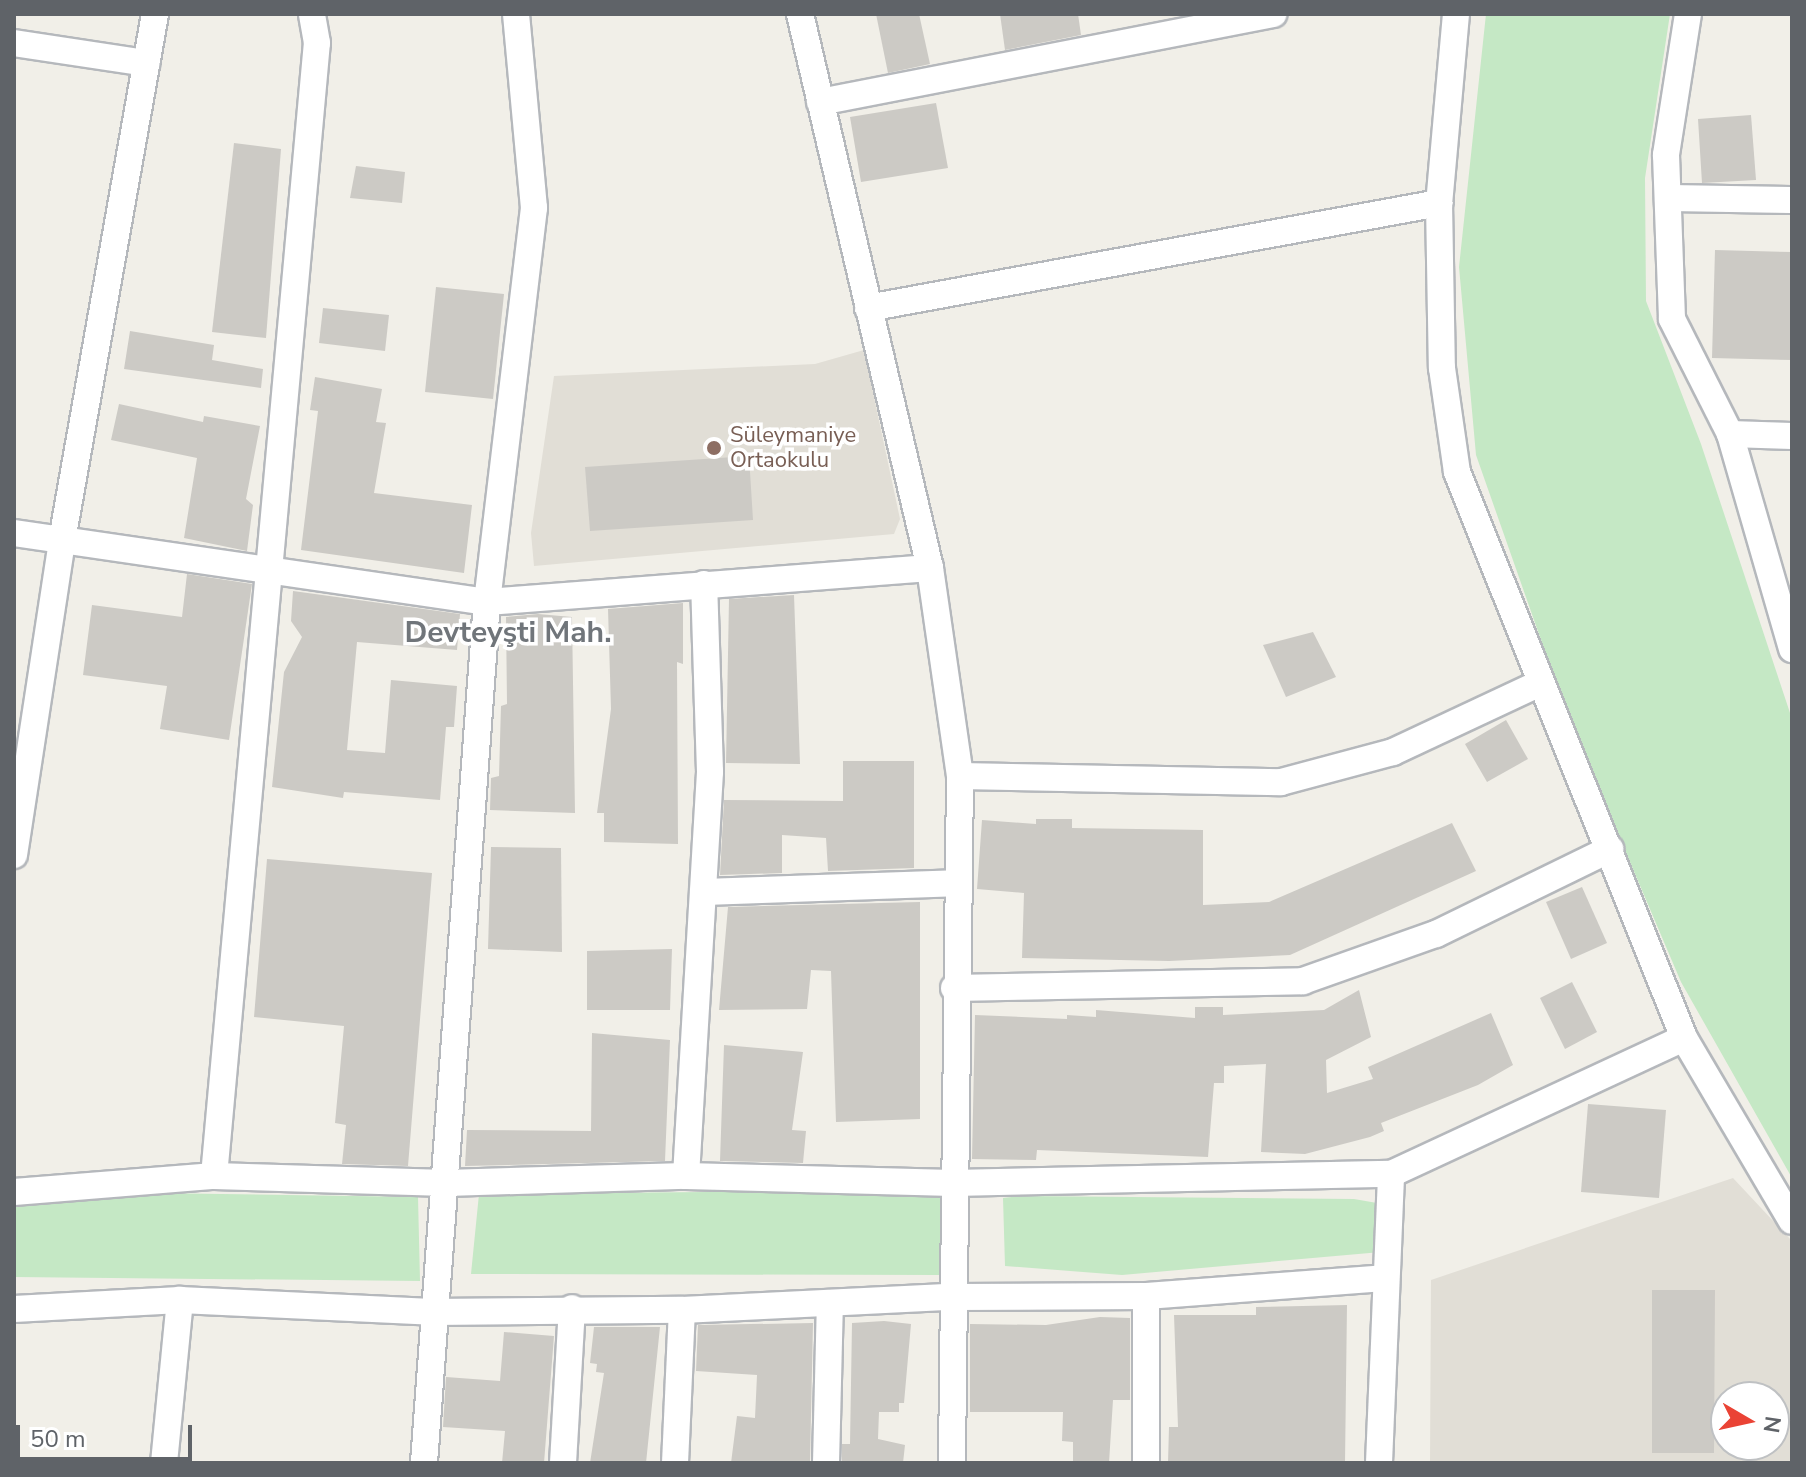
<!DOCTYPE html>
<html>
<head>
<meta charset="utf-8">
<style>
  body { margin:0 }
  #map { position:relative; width:1806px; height:1477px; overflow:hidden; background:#f1efe8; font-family:"Nunito Sans",sans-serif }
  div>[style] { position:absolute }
  .education>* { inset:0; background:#e1ded6 }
  .green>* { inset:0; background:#c5e8c5 }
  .building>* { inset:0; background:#cccac5 }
  .roads { filter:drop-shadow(2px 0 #b5b8bc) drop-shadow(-2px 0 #b5b8bc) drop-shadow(0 2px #b5b8bc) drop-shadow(0 -2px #b5b8bc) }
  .minor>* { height:26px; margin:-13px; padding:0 13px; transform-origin:13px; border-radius:13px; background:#fff }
  .dots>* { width:22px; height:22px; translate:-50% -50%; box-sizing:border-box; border:4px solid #fff; border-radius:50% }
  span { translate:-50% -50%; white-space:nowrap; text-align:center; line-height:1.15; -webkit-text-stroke:7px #fff; paint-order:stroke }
  .education-label { font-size:22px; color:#785e54 }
  .left { translate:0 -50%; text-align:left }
  .district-label { font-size:30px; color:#70757a; font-weight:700 }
  .frame { position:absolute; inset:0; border:16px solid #5f6368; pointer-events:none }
  .north { position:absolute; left:1710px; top:1381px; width:80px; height:80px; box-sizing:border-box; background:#fff; border:2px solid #bfc1c3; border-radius:50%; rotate:99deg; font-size:22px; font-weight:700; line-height:32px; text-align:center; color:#5f6368 }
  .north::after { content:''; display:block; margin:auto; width:28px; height:36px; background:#ea4335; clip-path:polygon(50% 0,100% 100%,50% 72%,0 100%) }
  .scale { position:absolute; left:16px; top:1425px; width:176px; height:36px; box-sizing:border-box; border:4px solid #5f6368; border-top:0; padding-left:10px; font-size:24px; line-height:28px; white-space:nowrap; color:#5f6368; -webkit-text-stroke:6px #fff; paint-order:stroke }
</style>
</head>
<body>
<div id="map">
  <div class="education">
    <i style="clip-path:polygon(864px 350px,900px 519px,894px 534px,534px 566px,531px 533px,554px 376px,815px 364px)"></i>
    <i style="clip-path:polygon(evenodd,1733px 1178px,1792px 1241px,1792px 1462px,1430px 1463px,1431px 1280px,1733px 1178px,1726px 1397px,1774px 1397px,1774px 1445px,1726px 1445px,1726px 1397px)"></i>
  </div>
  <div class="green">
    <i style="clip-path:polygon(1486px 14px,1670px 14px,1645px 178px,1646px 301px,1701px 444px,1792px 719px,1792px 1178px,1681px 982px,1567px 714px,1476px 455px,1459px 267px)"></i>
    <i style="clip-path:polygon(933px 1190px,945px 1194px,947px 1211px,939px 1275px,471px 1274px,479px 1194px)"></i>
    <i style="clip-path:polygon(14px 1191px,418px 1197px,420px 1281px,14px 1277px)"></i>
    <i style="clip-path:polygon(1020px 1196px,1354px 1199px,1377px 1203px,1381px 1252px,1122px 1275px,1005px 1266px,1003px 1198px)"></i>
  </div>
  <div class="building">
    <i style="clip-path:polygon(876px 14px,919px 14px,930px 64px,888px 73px)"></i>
    <i style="clip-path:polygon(1000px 14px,1078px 14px,1081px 35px,1005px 50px)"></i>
    <i style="clip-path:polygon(936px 103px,948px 168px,861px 182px,850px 117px)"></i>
    <i style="clip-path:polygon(1751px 115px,1756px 180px,1702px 183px,1698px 119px)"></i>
    <i style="clip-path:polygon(234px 143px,281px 149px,266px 338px,212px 332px)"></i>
    <i style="clip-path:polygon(356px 166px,405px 172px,402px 203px,350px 198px)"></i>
    <i style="clip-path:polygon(1715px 250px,1792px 252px,1792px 360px,1712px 358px)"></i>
    <i style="clip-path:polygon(436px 287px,504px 294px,493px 399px,425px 392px)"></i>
    <i style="clip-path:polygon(323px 308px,389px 315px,385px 351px,319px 343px)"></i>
    <i style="clip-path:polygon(130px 331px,214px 345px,212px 360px,263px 369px,261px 388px,124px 369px)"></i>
    <i style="clip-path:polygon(315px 377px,382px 389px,376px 422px,386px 423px,374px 493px,472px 505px,464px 573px,301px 550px,318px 411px,310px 410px)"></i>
    <i style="clip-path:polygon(119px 404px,203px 422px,204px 416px,260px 426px,246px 499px,253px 505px,247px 551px,184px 538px,197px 458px,111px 440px)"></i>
    <i style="clip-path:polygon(749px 456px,753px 520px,590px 531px,585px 467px)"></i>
    <i style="clip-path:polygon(187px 574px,252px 584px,229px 740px,160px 729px,167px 686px,83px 675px,92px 605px,182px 617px)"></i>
    <i style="clip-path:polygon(293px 591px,460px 614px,457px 650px,357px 642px,347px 750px,385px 753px,391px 680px,457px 686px,454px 727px,446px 727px,440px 800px,344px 792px,343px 798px,272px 787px,284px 672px,302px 637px,291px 621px)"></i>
    <i style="clip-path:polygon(794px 595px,800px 764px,726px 763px,729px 599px)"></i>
    <i style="clip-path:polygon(683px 603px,683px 664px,677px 662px,678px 844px,604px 842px,604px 813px,597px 813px,611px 709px,608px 609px)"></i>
    <i style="clip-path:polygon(538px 614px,572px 617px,575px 813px,490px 810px,491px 778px,499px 776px,501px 706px,507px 704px,506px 617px)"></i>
    <i style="clip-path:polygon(1313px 632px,1336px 677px,1286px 697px,1263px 645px)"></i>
    <i style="clip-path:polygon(1506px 720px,1528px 759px,1487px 782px,1465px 744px)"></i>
    <i style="clip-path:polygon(843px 761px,914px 761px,914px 868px,828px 871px,826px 838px,782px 835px,782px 873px,720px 875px,724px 800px,843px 801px)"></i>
    <i style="clip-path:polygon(1036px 819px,1072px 819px,1072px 828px,1203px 830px,1203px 905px,1269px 902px,1452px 823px,1476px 871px,1290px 955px,1169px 961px,1022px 958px,1024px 893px,977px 889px,982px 820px,1036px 824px)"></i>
    <i style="clip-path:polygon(491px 847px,561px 848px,562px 952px,488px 949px)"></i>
    <i style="clip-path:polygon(267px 859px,432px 873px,408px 1166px,342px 1164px,346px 1125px,335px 1123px,344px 1026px,254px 1017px)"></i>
    <i style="clip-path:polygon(1582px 887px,1607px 943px,1571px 959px,1546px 902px)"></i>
    <i style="clip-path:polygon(920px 902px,920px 1119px,836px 1122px,831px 971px,811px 970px,807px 1009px,719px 1010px,728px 907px)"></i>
    <i style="clip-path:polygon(672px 949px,670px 1010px,587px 1010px,587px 951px)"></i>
    <i style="clip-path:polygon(1572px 982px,1597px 1032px,1565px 1049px,1540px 998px)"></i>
    <i style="clip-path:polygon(1359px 990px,1371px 1037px,1326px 1060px,1327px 1093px,1373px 1079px,1368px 1067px,1491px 1013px,1513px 1065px,1478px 1085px,1381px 1123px,1384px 1131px,1370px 1137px,1305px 1154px,1261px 1152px,1266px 1064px,1224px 1066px,1224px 1083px,1214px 1083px,1208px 1157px,1037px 1150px,1036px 1160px,972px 1159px,975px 1015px,1067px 1019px,1067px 1015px,1096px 1017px,1096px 1010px,1195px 1018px,1195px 1007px,1223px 1007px,1223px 1015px,1324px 1010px)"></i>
    <i style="clip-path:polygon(592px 1033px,670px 1040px,665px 1161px,465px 1166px,467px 1130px,591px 1131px)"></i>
    <i style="clip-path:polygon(724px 1045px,803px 1052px,792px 1130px,806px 1131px,803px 1163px,720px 1161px)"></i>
    <i style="clip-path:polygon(1588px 1104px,1666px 1110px,1659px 1198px,1581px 1192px)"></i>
    <i style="clip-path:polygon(1652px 1290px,1715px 1290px,1714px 1453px,1652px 1453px)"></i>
    <i style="clip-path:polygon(1347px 1305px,1345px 1463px,1168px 1463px,1169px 1427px,1178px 1427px,1174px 1315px,1256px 1315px,1256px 1307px)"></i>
    <i style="clip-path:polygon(1100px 1317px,1130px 1318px,1130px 1400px,1113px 1400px,1109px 1463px,1073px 1463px,1073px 1442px,1062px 1441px,1063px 1412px,970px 1412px,970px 1324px,1046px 1325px)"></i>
    <i style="clip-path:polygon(884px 1321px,911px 1324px,904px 1403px,899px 1403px,899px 1412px,879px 1412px,878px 1439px,905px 1445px,903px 1463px,842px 1463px,842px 1444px,850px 1444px,852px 1323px)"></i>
    <i style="clip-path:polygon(813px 1323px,810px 1461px,731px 1463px,737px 1416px,755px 1418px,757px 1375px,696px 1371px,698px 1325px)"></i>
    <i style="clip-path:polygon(594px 1327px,660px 1327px,646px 1463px,590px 1463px,604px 1373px,596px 1372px,597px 1364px,590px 1363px)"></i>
    <i style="clip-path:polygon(504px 1332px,554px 1336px,544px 1463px,502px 1463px,505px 1431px,443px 1427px,446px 1377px,500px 1381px)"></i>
  </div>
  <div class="roads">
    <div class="minor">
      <i style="left:800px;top:14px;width:569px;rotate:76.79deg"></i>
      <i style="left:930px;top:568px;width:210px;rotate:81.8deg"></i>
      <i style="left:960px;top:776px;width:687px;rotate:90.67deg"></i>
      <i style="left:1456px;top:14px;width:190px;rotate:95.1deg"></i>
      <i style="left:1439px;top:203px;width:165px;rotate:89deg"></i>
      <i style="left:1442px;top:368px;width:105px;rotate:81.8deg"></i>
      <i style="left:1457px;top:472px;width:610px;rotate:68.15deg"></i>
      <i style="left:1684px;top:1038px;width:212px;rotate:59.5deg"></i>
      <i style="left:1688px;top:14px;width:143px;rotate:98.9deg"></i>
      <i style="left:1666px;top:155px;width:164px;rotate:87.9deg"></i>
      <i style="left:1672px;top:319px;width:129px;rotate:63.2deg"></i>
      <i style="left:1730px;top:434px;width:224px;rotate:73.9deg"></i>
      <i style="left:14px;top:43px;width:134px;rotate:8.6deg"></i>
      <i style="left:820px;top:102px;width:462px;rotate:-11deg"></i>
      <i style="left:1668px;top:198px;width:124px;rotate:0.9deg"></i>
      <i style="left:868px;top:308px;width:581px;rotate:-10.42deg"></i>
      <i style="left:1730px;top:434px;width:62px;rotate:1.8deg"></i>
      <i style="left:14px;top:533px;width:478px;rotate:8.3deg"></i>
      <i style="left:487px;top:602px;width:444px;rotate:-4.4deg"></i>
      <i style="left:960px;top:776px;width:321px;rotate:1.1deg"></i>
      <i style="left:1281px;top:782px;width:116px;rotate:-15deg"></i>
      <i style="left:1393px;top:752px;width:162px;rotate:-25.1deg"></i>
      <i style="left:14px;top:855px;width:319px;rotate:-81.3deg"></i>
      <i style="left:62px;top:540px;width:534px;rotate:-79.97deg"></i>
      <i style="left:703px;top:892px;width:253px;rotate:-2deg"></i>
      <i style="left:954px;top:988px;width:349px;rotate:-1.1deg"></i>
      <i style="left:1303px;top:981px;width:141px;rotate:-19.5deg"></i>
      <i style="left:1436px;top:934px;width:194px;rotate:-26deg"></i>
      <i style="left:214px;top:1176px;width:1138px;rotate:-84.81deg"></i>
      <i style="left:317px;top:43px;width:29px;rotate:-100deg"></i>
      <i style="left:686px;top:1176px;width:405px;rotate:-86.6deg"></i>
      <i style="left:710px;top:772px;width:188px;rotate:-91.8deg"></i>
      <i style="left:14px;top:1192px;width:201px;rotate:-4.6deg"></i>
      <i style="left:214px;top:1176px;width:232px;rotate:1.7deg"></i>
      <i style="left:446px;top:1183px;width:240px;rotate:-1.7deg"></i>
      <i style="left:686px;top:1176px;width:267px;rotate:1.5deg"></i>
      <i style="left:953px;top:1183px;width:438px;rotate:-1.2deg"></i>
      <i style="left:1391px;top:1174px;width:323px;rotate:-24.9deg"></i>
      <i style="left:1146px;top:1296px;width:167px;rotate:90deg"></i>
      <i style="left:14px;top:1309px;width:166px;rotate:-3.1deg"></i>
      <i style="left:180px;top:1300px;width:252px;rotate:2.7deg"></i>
      <i style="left:432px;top:1312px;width:250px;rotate:-0.5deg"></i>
      <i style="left:682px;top:1310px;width:269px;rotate:-2.8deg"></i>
      <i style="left:951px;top:1297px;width:195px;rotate:-0.3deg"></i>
      <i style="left:1146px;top:1296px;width:239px;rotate:-4.3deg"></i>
      <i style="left:164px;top:1463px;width:164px;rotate:-84.4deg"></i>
      <i style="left:424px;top:1463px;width:863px;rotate:-85.82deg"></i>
      <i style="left:487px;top:602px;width:397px;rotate:-83.2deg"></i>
      <i style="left:534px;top:208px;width:195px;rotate:-95.3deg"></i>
      <i style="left:563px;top:1463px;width:155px;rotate:-86.7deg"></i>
      <i style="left:675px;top:1463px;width:153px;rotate:-87.4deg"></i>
      <i style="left:826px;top:1463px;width:160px;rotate:-88.6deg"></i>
      <i style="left:1379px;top:1463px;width:289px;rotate:-87.6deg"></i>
    </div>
  </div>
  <div class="dots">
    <i style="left:714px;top:448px;background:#8d6e63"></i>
  </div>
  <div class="education-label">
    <span class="left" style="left:730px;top:448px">Süleymaniye<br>Ortaokulu</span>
  </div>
  <div class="district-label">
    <span style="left:508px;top:633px">Devteyşti Mah.</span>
  </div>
  <div class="frame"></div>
  <div class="north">N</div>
  <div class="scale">50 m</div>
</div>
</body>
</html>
